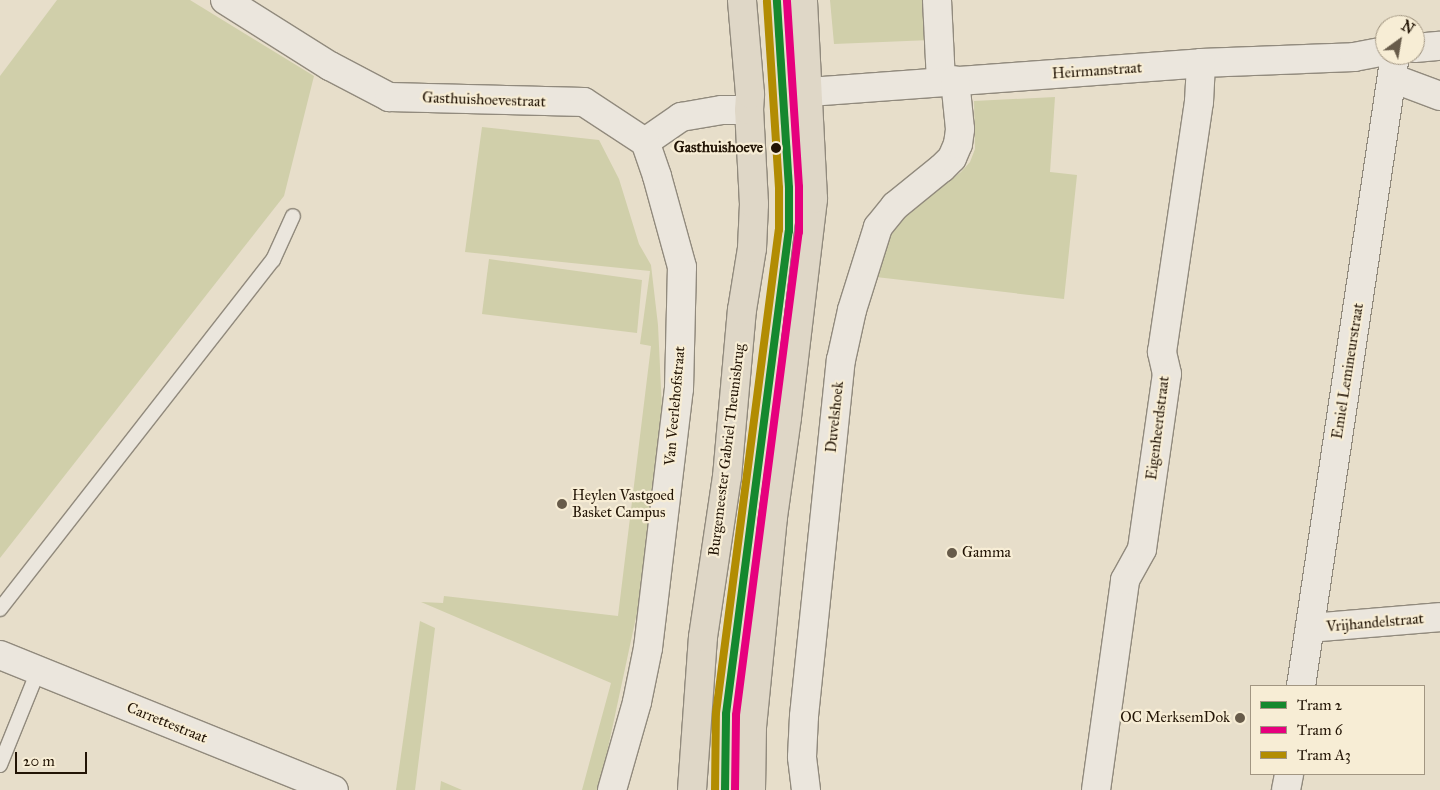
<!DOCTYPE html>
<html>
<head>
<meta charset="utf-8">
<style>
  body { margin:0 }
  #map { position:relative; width:1440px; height:790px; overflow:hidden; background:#e7deca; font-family:"IM FELL Great Primer",serif }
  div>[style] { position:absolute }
  .green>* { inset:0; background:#d0cfaa }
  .roads { filter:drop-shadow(1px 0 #918a7d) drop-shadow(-1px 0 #918a7d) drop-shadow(0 1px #918a7d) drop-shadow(0 -1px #918a7d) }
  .service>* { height:14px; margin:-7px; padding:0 7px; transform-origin:7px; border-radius:7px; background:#ebe6dd }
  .minor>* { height:28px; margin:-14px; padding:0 14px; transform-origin:14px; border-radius:14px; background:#ebe6dd }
  .tertiary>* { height:28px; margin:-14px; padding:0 14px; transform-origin:14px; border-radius:14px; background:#ebe6dd }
  .primary>* { height:28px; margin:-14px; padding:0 14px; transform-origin:14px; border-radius:14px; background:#dfd7c7 }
  .tram-1>* { height:8px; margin:-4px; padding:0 4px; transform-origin:4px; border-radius:4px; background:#15882e }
  .tram-2>* { height:8px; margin:-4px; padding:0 4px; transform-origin:4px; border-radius:4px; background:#e6007e }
  .tram-3>* { height:8px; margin:-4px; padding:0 4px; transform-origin:4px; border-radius:4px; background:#b28c02 }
  .dots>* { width:14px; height:14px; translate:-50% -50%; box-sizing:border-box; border:2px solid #f7edd5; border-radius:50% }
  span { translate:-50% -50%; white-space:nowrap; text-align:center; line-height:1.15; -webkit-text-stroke:4.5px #f7edd5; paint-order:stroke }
  .street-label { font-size:15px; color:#221405 }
  .stop-label { font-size:15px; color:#221405; font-weight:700 }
  .right { translate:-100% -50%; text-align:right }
  .poi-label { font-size:15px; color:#221405 }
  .left { translate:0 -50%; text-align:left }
  .legend { position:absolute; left:1250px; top:685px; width:175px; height:90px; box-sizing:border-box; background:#f7edd5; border:1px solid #a29682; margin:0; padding:6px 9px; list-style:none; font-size:15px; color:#221405 }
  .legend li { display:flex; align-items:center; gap:10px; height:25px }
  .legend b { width:25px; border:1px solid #a29682 }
  .north { position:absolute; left:1375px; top:15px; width:50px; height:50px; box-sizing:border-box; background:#f7edd5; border:1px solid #a29682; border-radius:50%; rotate:32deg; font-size:14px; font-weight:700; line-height:20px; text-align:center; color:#221405 }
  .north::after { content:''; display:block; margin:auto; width:18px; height:22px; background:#675b4a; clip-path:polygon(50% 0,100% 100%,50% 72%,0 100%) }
  .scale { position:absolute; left:15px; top:752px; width:72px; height:22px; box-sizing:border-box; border:2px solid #221405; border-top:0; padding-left:6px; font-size:15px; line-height:18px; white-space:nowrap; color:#221405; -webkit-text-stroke:4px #f7edd5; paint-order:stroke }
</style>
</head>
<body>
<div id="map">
  <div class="green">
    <i style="clip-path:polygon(57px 0,190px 0,314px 76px,284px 196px,0 558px,0 76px)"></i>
    <i style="clip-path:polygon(830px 0,929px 0,931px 40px,834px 44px)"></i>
    <i style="clip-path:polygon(1055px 97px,1050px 172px,1077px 175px,1064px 299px,876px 277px,885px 242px,894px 228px,905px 214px,961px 172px,970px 162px,975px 149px,974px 101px)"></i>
    <i style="clip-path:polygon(482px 127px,599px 140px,619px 179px,639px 244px,651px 265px,658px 325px,664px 452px,638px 608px,599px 790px,582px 790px,611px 683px,421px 602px,443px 603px,444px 596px,618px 616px,651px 346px,640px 344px,650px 271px,465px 252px)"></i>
    <i style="clip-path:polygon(489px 259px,642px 280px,637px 333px,482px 314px)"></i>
    <i style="clip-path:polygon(420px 621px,435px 628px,415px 790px,396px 790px)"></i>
    <i style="clip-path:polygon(441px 781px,462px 790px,440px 790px)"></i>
  </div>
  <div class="roads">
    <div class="service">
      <i style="left:0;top:609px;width:443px;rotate:-52deg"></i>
      <i style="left:273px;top:260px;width:48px;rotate:-65.6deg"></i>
      <i style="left:0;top:765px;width:101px;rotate:-68deg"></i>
    </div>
    <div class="minor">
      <i style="left:225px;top:0;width:124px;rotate:32.2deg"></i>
      <i style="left:330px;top:66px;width:67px;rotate:27.7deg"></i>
      <i style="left:389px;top:97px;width:195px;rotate:1.5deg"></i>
      <i style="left:584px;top:102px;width:73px;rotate:33.3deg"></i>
      <i style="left:937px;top:0;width:82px;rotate:87.2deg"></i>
      <i style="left:1415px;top:48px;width:25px;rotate:-5deg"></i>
      <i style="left:1392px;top:78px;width:51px;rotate:20.6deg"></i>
      <i style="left:809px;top:92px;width:393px;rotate:-4.2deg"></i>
      <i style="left:1201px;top:63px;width:153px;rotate:-2.2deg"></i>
      <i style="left:1354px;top:57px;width:32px;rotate:-11deg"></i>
      <i style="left:645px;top:142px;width:44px;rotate:-34.8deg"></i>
      <i style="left:681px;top:117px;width:42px;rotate:-9.7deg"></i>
      <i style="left:722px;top:110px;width:27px"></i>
      <i style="left:1310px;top:628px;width:130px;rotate:-4.8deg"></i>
      <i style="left:1301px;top:686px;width:638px;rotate:-81.53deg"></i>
      <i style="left:612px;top:790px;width:91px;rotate:-74.1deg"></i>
      <i style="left:637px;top:702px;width:55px;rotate:-78.5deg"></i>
      <i style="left:648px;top:648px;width:261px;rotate:-83.2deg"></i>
      <i style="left:679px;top:389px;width:122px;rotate:-88.6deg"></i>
      <i style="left:682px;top:267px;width:94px;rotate:-105.4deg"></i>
      <i style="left:657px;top:176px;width:36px;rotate:-109deg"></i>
      <i style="left:806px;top:790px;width:33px;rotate:-97deg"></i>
      <i style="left:802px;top:757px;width:41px;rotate:-87.2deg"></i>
      <i style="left:804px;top:716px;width:358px;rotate:-84.1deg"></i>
      <i style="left:841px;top:360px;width:51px;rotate:-77.6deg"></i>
      <i style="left:852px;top:310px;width:87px;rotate:-72.6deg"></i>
      <i style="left:878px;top:227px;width:27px;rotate:-51deg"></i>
      <i style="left:895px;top:206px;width:60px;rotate:-39deg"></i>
      <i style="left:942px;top:168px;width:14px;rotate:-45deg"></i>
      <i style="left:952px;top:158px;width:15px;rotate:-67deg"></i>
      <i style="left:958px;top:144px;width:15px;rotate:-82deg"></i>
      <i style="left:960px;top:129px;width:49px;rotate:-95.8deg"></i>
      <i style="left:1096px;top:790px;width:212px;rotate:-82.1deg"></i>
      <i style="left:1125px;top:580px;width:35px;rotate:-61deg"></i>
      <i style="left:1142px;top:549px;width:177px;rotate:-81.9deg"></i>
      <i style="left:1167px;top:374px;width:23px;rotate:-103deg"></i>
      <i style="left:1162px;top:352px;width:253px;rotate:-81.6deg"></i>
      <i style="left:1199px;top:102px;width:39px;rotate:-87deg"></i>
      <i style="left:1286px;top:790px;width:16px;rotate:-79deg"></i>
    </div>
    <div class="tertiary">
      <i style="left:0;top:655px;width:360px;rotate:22deg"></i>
    </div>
    <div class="primary">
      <i style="left:692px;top:790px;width:153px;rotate:-85.9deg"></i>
      <i style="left:703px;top:637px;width:162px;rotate:-81.5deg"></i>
      <i style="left:727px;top:477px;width:168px;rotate:-84.9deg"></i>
      <i style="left:742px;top:310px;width:63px;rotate:-80.8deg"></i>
      <i style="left:752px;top:248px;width:44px;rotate:-87.4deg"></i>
      <i style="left:754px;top:204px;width:94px;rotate:-93deg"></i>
      <i style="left:749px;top:110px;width:16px;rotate:-86deg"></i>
      <i style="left:750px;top:94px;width:94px;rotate:-94.9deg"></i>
      <i style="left:751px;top:790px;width:63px;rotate:-89.1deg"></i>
      <i style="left:752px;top:727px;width:211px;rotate:-84.3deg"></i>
      <i style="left:773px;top:517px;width:101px;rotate:-82deg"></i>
      <i style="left:787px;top:417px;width:220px;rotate:-83.2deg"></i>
      <i style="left:813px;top:199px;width:199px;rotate:-92.9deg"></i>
    </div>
  </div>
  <div class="tram-1">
    <i style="left:725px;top:790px;width:76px;rotate:-89.2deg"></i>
    <i style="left:726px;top:714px;width:487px;rotate:-82.6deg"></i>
    <i style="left:789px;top:231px;width:43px;rotate:-90deg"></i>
    <i style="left:789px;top:188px;width:188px;rotate:-93.7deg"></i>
  </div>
  <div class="tram-2">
    <i style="left:735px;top:790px;width:75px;rotate:-89.2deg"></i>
    <i style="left:736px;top:715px;width:487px;rotate:-82.6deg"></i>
    <i style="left:799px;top:232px;width:45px;rotate:-90deg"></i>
    <i style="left:799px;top:187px;width:187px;rotate:-93.7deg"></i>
  </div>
  <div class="tram-3">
    <i style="left:715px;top:790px;width:77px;rotate:-89.3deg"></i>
    <i style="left:716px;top:713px;width:487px;rotate:-82.6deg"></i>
    <i style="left:779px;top:230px;width:42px;rotate:-90deg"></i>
    <i style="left:779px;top:188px;width:187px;rotate:-93.7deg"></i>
  </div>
  <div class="dots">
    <i style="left:776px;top:148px;background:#221405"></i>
    <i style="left:562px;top:504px;background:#675b4a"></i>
    <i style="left:952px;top:553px;background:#675b4a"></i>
    <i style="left:1240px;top:718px;background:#675b4a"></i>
  </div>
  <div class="street-label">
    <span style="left:1097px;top:71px;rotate:-4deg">Heirmanstraat</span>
    <span style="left:484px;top:100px;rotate:2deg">Gasthuishoevestraat</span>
    <span style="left:1348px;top:371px;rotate:-81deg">Emiel Lemineurstraat</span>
    <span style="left:675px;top:406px;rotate:-85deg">Van Veerlehofstraat</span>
    <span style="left:835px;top:417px;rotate:-84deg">Duvelshoek</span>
    <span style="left:1158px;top:428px;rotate:-83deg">Eigenheerdstraat</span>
    <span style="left:727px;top:450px;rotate:-83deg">Burgemeester Gabriel Theunisbrug</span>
    <span style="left:1375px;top:623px;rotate:-5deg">Vrijhandelstraat</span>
    <span style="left:167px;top:723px;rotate:22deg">Carrettestraat</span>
  </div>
  <div class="stop-label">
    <span class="right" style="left:763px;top:148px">Gasthuishoeve</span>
  </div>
  <div class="poi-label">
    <span class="left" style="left:572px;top:504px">Heylen Vastgoed<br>Basket Campus</span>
    <span class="left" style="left:962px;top:553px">Gamma</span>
    <span class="right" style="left:1230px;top:718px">OC MerksemDok</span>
  </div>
  <ul class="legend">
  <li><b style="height:6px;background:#15882e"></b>Tram 2</li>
  <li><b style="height:6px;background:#e6007e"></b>Tram 6</li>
  <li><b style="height:6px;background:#b28c02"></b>Tram A3</li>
  </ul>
  <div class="north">N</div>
  <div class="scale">20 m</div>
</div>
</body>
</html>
